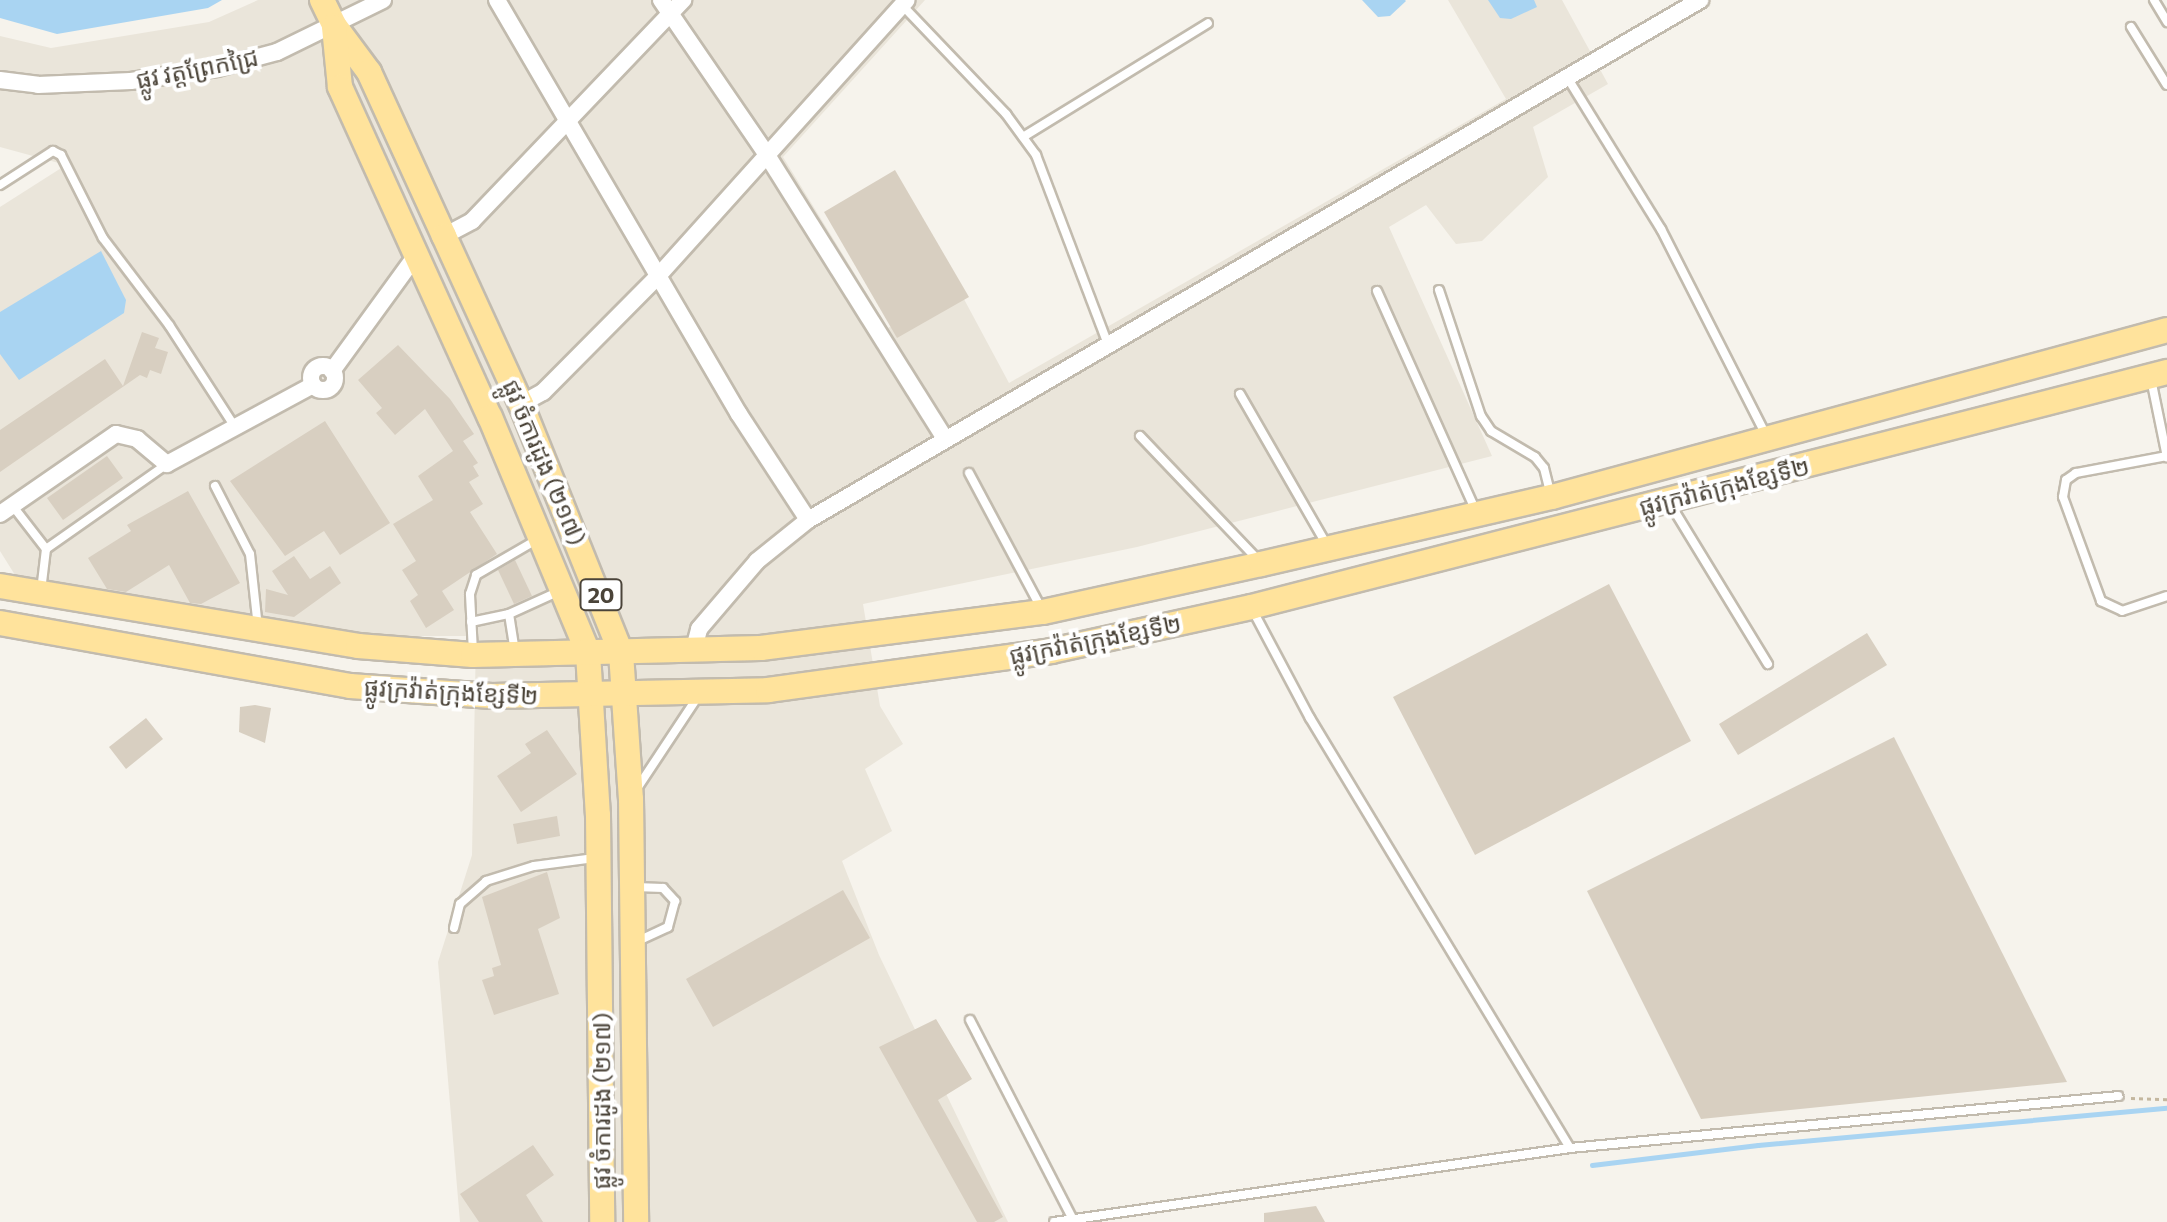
<!DOCTYPE html>
<html>
<head>
<meta charset="utf-8">
<style>
  body { margin:0 }
  #map { position:relative; width:2167px; height:1222px; overflow:hidden; background:#f6f3ec; font-family:Commissioner,"Noto Sans Khmer",sans-serif }
  div>[style] { position:absolute }
  .residential>* { inset:0; background:#eae5da }
  .water>* { inset:0; background:#a9d4f2 }
  .stream>* { height:5px; margin:-2.5px; padding:0 2.5px; transform-origin:2.5px; border-radius:2.5px; background:#a9d4f2 }
  .building>* { inset:0; background:#d8cfc1 }
  .path>* { height:3px; margin-top:-1.5px; transform-origin:0; background:repeating-linear-gradient(90deg,#c4b79f 0 4px,transparent 0 8px) }
  .roads { filter:drop-shadow(2px 0 #c2bbae) drop-shadow(-2px 0 #c2bbae) drop-shadow(0 2px #c2bbae) drop-shadow(0 -2px #c2bbae) }
  .service>* { height:8px; margin:-4px; padding:0 4px; transform-origin:4px; border-radius:4px; background:#fff }
  .minor>* { height:16px; margin:-8px; padding:0 8px; transform-origin:8px; border-radius:8px; background:#fff }
  .minor>.ring { margin:-8px; padding:0; box-sizing:content-box; background:none; border:16px solid #fff; border-radius:50% }
  .primary>* { height:24px; margin:-12px; padding:0 12px; transform-origin:12px; border-radius:12px; background:#ffe39c }
  span { translate:-50% -50%; white-space:nowrap; text-align:center; line-height:1.15; -webkit-text-stroke:8px #fff; paint-order:stroke }
  .shield-label span { padding:2px 6px; background:#fff; border:2px solid; border-radius:6px; -webkit-text-stroke-width:0 }
  .shield-label { font-size:22px; color:#4b4439; font-weight:700 }
  .street-label { font-size:24px; color:#4b4439 }
</style>
</head>
<body>
<div id="map">
  <div class="residential">
    <i style="clip-path:polygon(258px 0,925px 0,783px 157px,888px 328px,958px 288px,1009px 383px,1506px 99px,1448px 0,1562px 0,1608px 84px,1533px 127px,1548px 177px,1482px 241px,1456px 244px,1426px 205px,1389px 227px,1492px 456px,1137px 547px,863px 604px,880px 706px,903px 744px,865px 769px,892px 831px,842px 861px,879px 955px,1008px 1222px,460px 1222px,438px 962px,472px 855px,476px 636px,373px 636px,15px 575px,0 551px,0 207px,66px 165px,0 147px,0 36px,51px 48px,209px 22px)"></i>
  </div>
  <div class="water">
    <i style="clip-path:polygon(0 0,222px 0,208px 8px,57px 34px,0 18px)"></i>
    <i style="clip-path:polygon(1362px 0,1405px 0,1406px 1px,1390px 16px,1378px 17px)"></i>
    <i style="clip-path:polygon(1488px 0,1534px 0,1537px 7px,1511px 19px,1500px 18px)"></i>
    <i style="clip-path:polygon(101px 251px,126px 300px,124px 313px,19px 380px,0 354px,0 312px)"></i>
  </div>
  <div class="stream">
    <i style="left:1592px;top:1165px;width:167px;rotate:-6.9deg"></i>
    <i style="left:1758px;top:1145px;width:411px;rotate:-5.2deg"></i>
  </div>
  <div class="building">
    <i style="clip-path:polygon(895px 170px,969px 297px,897px 338px,824px 212px)"></i>
    <i style="clip-path:polygon(142px 332px,159px 338px,155px 348px,168px 352px,161px 374px,150px 370px,147px 378px,140px 375px,0 472px,0 430px,105px 359px,123px 386px)"></i>
    <i style="clip-path:polygon(398px 345px,450px 399px,474px 434px,463px 441px,478px 463px,473px 466px,479px 476px,469px 482px,483px 504px,470px 512px,497px 554px,442px 591px,454px 610px,426px 628px,410px 601px,418px 595px,402px 570px,416px 561px,393px 524px,433px 500px,418px 476px,453px 451px,425px 409px,395px 435px,376px 413px,382px 408px,358px 380px)"></i>
    <i style="clip-path:polygon(325px 421px,390px 523px,340px 555px,324px 531px,285px 556px,230px 481px)"></i>
    <i style="clip-path:polygon(107px 456px,123px 478px,63px 520px,47px 498px)"></i>
    <i style="clip-path:polygon(188px 491px,240px 583px,201px 604px,190px 603px,169px 565px,126px 592px,107px 589px,88px 558px,131px 531px,127px 525px)"></i>
    <i style="clip-path:polygon(294px 556px,310px 579px,330px 566px,341px 583px,294px 617px,265px 612px,266px 589px,288px 595px,272px 571px)"></i>
    <i style="clip-path:polygon(515px 560px,532px 596px,514px 604px,498px 570px)"></i>
    <i style="clip-path:polygon(1609px 584px,1691px 741px,1475px 855px,1393px 697px)"></i>
    <i style="clip-path:polygon(1867px 633px,1887px 665px,1738px 755px,1719px 724px)"></i>
    <i style="clip-path:polygon(255px 705px,271px 708px,265px 743px,239px 732px,240px 707px)"></i>
    <i style="clip-path:polygon(146px 718px,163px 739px,126px 769px,109px 747px)"></i>
    <i style="clip-path:polygon(547px 730px,577px 774px,521px 812px,497px 776px,531px 753px,525px 744px)"></i>
    <i style="clip-path:polygon(1894px 737px,2067px 1082px,1701px 1119px,1587px 891px)"></i>
    <i style="clip-path:polygon(557px 816px,560px 836px,517px 844px,513px 824px)"></i>
    <i style="clip-path:polygon(547px 872px,560px 918px,538px 929px,559px 994px,494px 1015px,482px 980px,494px 976px,492px 968px,501px 965px,482px 897px)"></i>
    <i style="clip-path:polygon(843px 890px,870px 938px,713px 1027px,686px 979px)"></i>
    <i style="clip-path:polygon(936px 1019px,972px 1079px,938px 1100px,1003px 1217px,994px 1222px,977px 1222px,879px 1047px)"></i>
    <i style="clip-path:polygon(533px 1145px,554px 1175px,526px 1195px,543px 1222px,479px 1222px,460px 1194px)"></i>
    <i style="clip-path:polygon(1316px 1206px,1325px 1222px,1264px 1222px,1264px 1213px)"></i>
  </div>
  <div class="path">
    <i style="left:2131px;top:1098px;width:36px;rotate:2deg"></i>
  </div>
  <div class="roads">
    <div class="service">
      <i style="left:2154px;top:0;width:26px;rotate:59deg"></i>
      <i style="left:902px;top:5px;width:151px;rotate:46.3deg"></i>
      <i style="left:1006px;top:114px;width:51px;rotate:53.8deg"></i>
      <i style="left:1036px;top:155px;width:200px;rotate:69.2deg"></i>
      <i style="left:2131px;top:27px;width:68px;rotate:58.2deg"></i>
      <i style="left:1567px;top:77px;width:179px;rotate:58.3deg"></i>
      <i style="left:1661px;top:229px;width:231px;rotate:63deg"></i>
      <i style="left:1023px;top:137px;width:217px;rotate:-31.6deg"></i>
      <i style="left:0;top:185px;width:63px;rotate:-32.7deg"></i>
      <i style="left:53px;top:151px;width:9px;rotate:27deg"></i>
      <i style="left:61px;top:155px;width:93px;rotate:63.2deg"></i>
      <i style="left:103px;top:238px;width:109px;rotate:52.8deg"></i>
      <i style="left:169px;top:325px;width:121px;rotate:57.1deg"></i>
      <i style="left:1439px;top:290px;width:133px;rotate:71.6deg"></i>
      <i style="left:1481px;top:416px;width:18px;rotate:56deg"></i>
      <i style="left:1491px;top:431px;width:51px;rotate:30.6deg"></i>
      <i style="left:1535px;top:457px;width:14px;rotate:51deg"></i>
      <i style="left:1544px;top:468px;width:29px;rotate:76deg"></i>
      <i style="left:1377px;top:291px;width:241px;rotate:65.8deg"></i>
      <i style="left:2151px;top:379px;width:80px;rotate:78.4deg"></i>
      <i style="left:1240px;top:394px;width:177px;rotate:60.1deg"></i>
      <i style="left:1140px;top:436px;width:171px;rotate:46.4deg"></i>
      <i style="left:2167px;top:456px;width:93px;rotate:169.4deg"></i>
      <i style="left:2076px;top:473px;width:12px;rotate:145deg"></i>
      <i style="left:2066px;top:480px;width:17px;rotate:100deg"></i>
      <i style="left:2063px;top:497px;width:111px;rotate:69.9deg"></i>
      <i style="left:2101px;top:601px;width:23px;rotate:25deg"></i>
      <i style="left:2122px;top:611px;width:47px;rotate:-18.4deg"></i>
      <i style="left:969px;top:473px;width:153px;rotate:61.9deg"></i>
      <i style="left:215px;top:486px;width:76px;rotate:62.8deg"></i>
      <i style="left:250px;top:554px;width:74px;rotate:83.8deg"></i>
      <i style="left:1669px;top:502px;width:190px;rotate:58.6deg"></i>
      <i style="left:12px;top:505px;width:56px;rotate:52.3deg"></i>
      <i style="left:41px;top:591px;width:42px;rotate:-83.2deg"></i>
      <i style="left:46px;top:549px;width:148px;rotate:-35.1deg"></i>
      <i style="left:1253px;top:611px;width:121px;rotate:62deg"></i>
      <i style="left:1310px;top:718px;width:502px;rotate:58.84deg"></i>
      <i style="left:509px;top:614px;width:38px;rotate:81deg"></i>
      <i style="left:471px;top:622px;width:39px;rotate:-12deg"></i>
      <i style="left:509px;top:614px;width:56px;rotate:-24.3deg"></i>
      <i style="left:473px;top:652px;width:58px;rotate:-93deg"></i>
      <i style="left:470px;top:594px;width:20px;rotate:-72deg"></i>
      <i style="left:476px;top:575px;width:72px;rotate:-30.1deg"></i>
      <i style="left:638px;top:787px;width:110px;rotate:-56.5deg"></i>
      <i style="left:635px;top:887px;width:28px;rotate:2deg"></i>
      <i style="left:663px;top:888px;width:18px;rotate:47deg"></i>
      <i style="left:675px;top:901px;width:27px;rotate:105deg"></i>
      <i style="left:668px;top:927px;width:33px;rotate:155deg"></i>
      <i style="left:454px;top:928px;width:25px;rotate:-76deg"></i>
      <i style="left:460px;top:904px;width:35px;rotate:-41deg"></i>
      <i style="left:486px;top:881px;width:50px;rotate:-17.4deg"></i>
      <i style="left:534px;top:866px;width:61px;rotate:-7.6deg"></i>
      <i style="left:970px;top:1020px;width:223px;rotate:62.7deg"></i>
      <i style="left:1054px;top:1222px;width:521px;rotate:-8.16deg"></i>
      <i style="left:1570px;top:1148px;width:551px;rotate:-5.41deg"></i>
    </div>
    <div class="minor">
      <i style="left:497px;top:0;width:480px;rotate:59.7deg"></i>
      <i style="left:739px;top:414px;width:126px;rotate:56.9deg"></i>
      <i style="left:661px;top:0;width:188px;rotate:55.6deg"></i>
      <i style="left:767px;top:155px;width:333px;rotate:57.9deg"></i>
      <i style="left:0;top:80px;width:38px;rotate:7deg"></i>
      <i style="left:38px;top:85px;width:93px;rotate:-2.5deg"></i>
      <i style="left:131px;top:81px;width:87px;rotate:-8.6deg"></i>
      <i style="left:217px;top:68px;width:62px;rotate:-14.9deg"></i>
      <i style="left:277px;top:52px;width:118px;rotate:-26.1deg"></i>
      <i style="left:444px;top:236px;width:32px;rotate:-28deg"></i>
      <i style="left:472px;top:221px;width:306px;rotate:-46.3deg"></i>
      <i class="ring" style="left:311px;top:366px;width:8px;height:8px"></i>
      <i style="left:332px;top:371px;width:140px;rotate:-54deg"></i>
      <i style="left:521px;top:404px;width:25px;rotate:-29deg"></i>
      <i style="left:543px;top:392px;width:165px;rotate:-45.2deg"></i>
      <i style="left:659px;top:275px;width:370px;rotate:-48deg"></i>
      <i style="left:0;top:514px;width:141px;rotate:-34.6deg"></i>
      <i style="left:116px;top:434px;width:22px;rotate:13deg"></i>
      <i style="left:137px;top:439px;width:39px;rotate:40deg"></i>
      <i style="left:167px;top:464px;width:166px;rotate:-28.4deg"></i>
      <i style="left:693px;top:652px;width:24px;rotate:-75deg"></i>
      <i style="left:699px;top:629px;width:89px;rotate:-49.5deg"></i>
      <i style="left:757px;top:561px;width:65px;rotate:-38.8deg"></i>
      <i style="left:808px;top:520px;width:1033px;rotate:-30.24deg"></i>
    </div>
    <div class="primary">
      <i style="left:322px;top:0;width:28px;rotate:64deg"></i>
      <i style="left:334px;top:25px;width:59px;rotate:53.3deg"></i>
      <i style="left:369px;top:72px;width:180px;rotate:65.4deg"></i>
      <i style="left:444px;top:236px;width:185px;rotate:65.4deg"></i>
      <i style="left:521px;top:404px;width:268px;rotate:68.1deg"></i>
      <i style="left:621px;top:653px;width:146px;rotate:86.1deg"></i>
      <i style="left:631px;top:799px;width:423px;rotate:89.3deg"></i>
      <i style="left:334px;top:27px;width:60px;rotate:84.3deg"></i>
      <i style="left:340px;top:87px;width:362px;rotate:65.6deg"></i>
      <i style="left:490px;top:417px;width:256px;rotate:67.4deg"></i>
      <i style="left:588px;top:653px;width:162px;rotate:86.5deg"></i>
      <i style="left:598px;top:815px;width:407px;rotate:89.4deg"></i>
      <i style="left:0;top:586px;width:363px;rotate:9.5deg"></i>
      <i style="left:358px;top:646px;width:115px;rotate:4.5deg"></i>
      <i style="left:473px;top:655px;width:288px;rotate:-1.4deg"></i>
      <i style="left:761px;top:648px;width:284px;rotate:-7.3deg"></i>
      <i style="left:1043px;top:612px;width:223px;rotate:-12.4deg"></i>
      <i style="left:1261px;top:564px;width:299px;rotate:-13deg"></i>
      <i style="left:1552px;top:497px;width:637px;rotate:-15.19deg"></i>
      <i style="left:0;top:623px;width:356px;rotate:10.2deg"></i>
      <i style="left:350px;top:686px;width:142px;rotate:4deg"></i>
      <i style="left:492px;top:696px;width:276px;rotate:-1.2deg"></i>
      <i style="left:768px;top:690px;width:286px;rotate:-7.8deg"></i>
      <i style="left:1051px;top:651px;width:205px;rotate:-12.4deg"></i>
      <i style="left:1251px;top:607px;width:946px;rotate:-14.39deg"></i>
    </div>
  </div>
  <div class="shield-label">
    <span style="left:601px;top:595px">20</span>
  </div>
  <div class="street-label">
    <span style="left:197px;top:68px;rotate:-11deg">ផ្លូវ វត្តព្រែកជ្រៃ</span>
    <span style="left:545px;top:462px;rotate:67deg">ផ្លូវ ចំការដូង (២១៧)</span>
    <span style="left:1724px;top:486px;rotate:-14deg">ផ្លូវក្រវ៉ាត់ក្រុងខ្សែទី២</span>
    <span style="left:1095px;top:639px;rotate:-11deg">ផ្លូវក្រវ៉ាត់ក្រុងខ្សែទី២</span>
    <span style="left:451px;top:691px;rotate:3deg">ផ្លូវក្រវ៉ាត់ក្រុងខ្សែទី២</span>
    <span style="left:601px;top:1101px;rotate:-90deg">ផ្លូវ ចំការដូង (២១៧)</span>
  </div>
</div>
</body>
</html>
